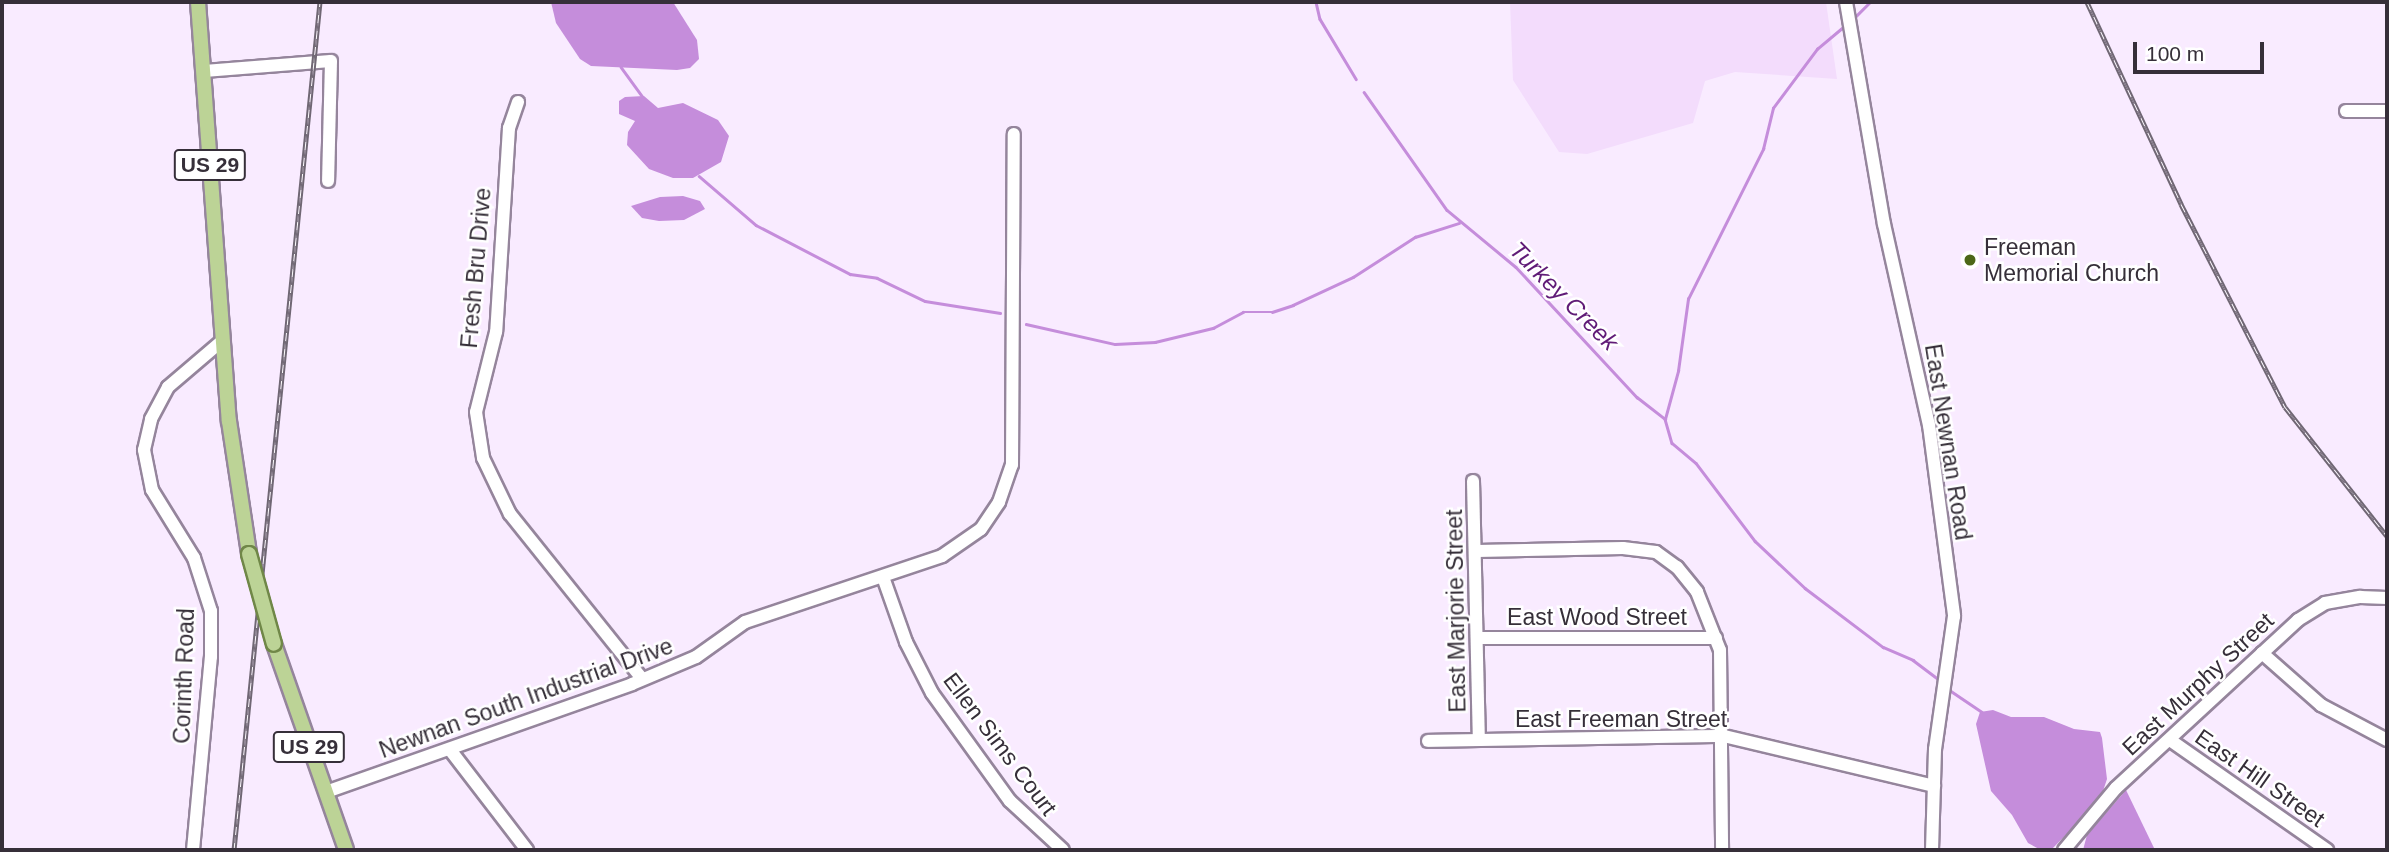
<!DOCTYPE html>
<html>
<head>
<meta charset="utf-8">
<style>
  body { margin:0 }
  #map { position:relative; width:2389px; height:852px; overflow:hidden; background:#f9ebff; font-family:Arial,sans-serif }
  div>[style] { position:absolute }
  .built>* { inset:0; background:#f3dcfc }
  .water>* { inset:0; background:#c58ddb }
  .stream>* { height:2.5px; margin:-1.25px; padding:0 1.25px; transform-origin:1.25px; border-radius:1.25px; background:#c58ddb }
  .roads { filter:drop-shadow(2px 0 #95859c) drop-shadow(-2px 0 #95859c) drop-shadow(0 2px #95859c) drop-shadow(0 -2px #95859c) }
  .minor>* { height:12px; margin:-6px; padding:0 6px; transform-origin:6px; border-radius:6px; background:#fff }
  .major>* { height:14px; margin:-7px; padding:0 7px; transform-origin:7px; border-radius:7px; background:#bcd396 }
  .rail>* { height:5px; margin-top:-2.5px; transform-origin:0; background:repeating-linear-gradient(90deg,#fff 0 8px,#706774 0 16px); box-sizing:border-box; border-block:2px solid #706774 }
  .bridges { filter:drop-shadow(2px 0 #708748) drop-shadow(-2px 0 #708748) drop-shadow(0 2px #708748) drop-shadow(0 -2px #708748) }
  .major-bridge>* { height:14px; margin:-7px; padding:0 7px; transform-origin:7px; border-radius:7px; background:#bcd396 }
  .dots>* { width:19px; height:19px; translate:-50% -50%; box-sizing:border-box; border:4px solid #fff; border-radius:50% }
  span { translate:-50% -50%; white-space:nowrap; text-align:center; line-height:1.15; -webkit-text-stroke:5px #fff; paint-order:stroke }
  .shield-label span { padding:2px 5px; background:#fff; border:2px solid; border-radius:5px; -webkit-text-stroke-width:0 }
  .shield-label { font-size:21px; color:#362f39; font-weight:700 }
  .poi-label { font-size:23px; color:#362f39 }
  .left { translate:0 -50%; text-align:left }
  .street-label { font-size:23px; color:#362f39 }
  .water-label { font-size:24px; color:#601b77; font-style:italic }
  .frame { position:absolute; inset:0; border:4px solid #362f39; pointer-events:none }
  .scale { position:absolute; left:2133px; top:42px; width:131px; height:32px; box-sizing:border-box; border:4px solid #362f39; border-top:0; padding-left:9px; font-size:21px; line-height:24px; white-space:nowrap; color:#362f39; -webkit-text-stroke:5px #fff; paint-order:stroke }
</style>
</head>
<body>
<div id="map">
  <div class="built">
    <i style="clip-path:polygon(1510px 2px,1826px 2px,1837px 79px,1735px 72px,1705px 81px,1693px 123px,1587px 154px,1559px 152px,1513px 80px)"></i>
  </div>
  <div class="water">
    <i style="clip-path:polygon(551px 2px,673px 2px,697px 40px,699px 59px,690px 68px,677px 70px,591px 66px,580px 59px,556px 23px)"></i>
    <i style="clip-path:polygon(644px 96px,658px 108px,683px 103px,718px 120px,729px 136px,721px 162px,693px 178px,673px 178px,649px 169px,627px 145px,628px 132px,635px 121px,619px 114px,619px 101px,625px 97px)"></i>
    <i style="clip-path:polygon(683px 196px,700px 201px,705px 209px,684px 220px,659px 221px,642px 218px,631px 206px,660px 197px)"></i>
    <i style="clip-path:polygon(1993px 710px,2011px 717px,2044px 717px,2074px 729px,2100px 732px,2102px 738px,2107px 779px,2100px 800px,2052px 849px,2039px 849px,2028px 843px,2012px 815px,1991px 791px,1976px 724px,1980px 712px)"></i>
    <i style="clip-path:polygon(2126px 790px,2155px 850px,2083px 850px,2087px 835px)"></i>
  </div>
  <div class="stream">
    <i style="left:1316px;top:2px;width:17px;rotate:77deg"></i>
    <i style="left:1320px;top:19px;width:70px;rotate:59deg"></i>
    <i style="left:1855px;top:17px;width:21px;rotate:-45deg"></i>
    <i style="left:621px;top:67px;width:36px;rotate:54deg"></i>
    <i style="left:1364px;top:92px;width:144px;rotate:54.9deg"></i>
    <i style="left:1447px;top:210px;width:89px;rotate:39.6deg"></i>
    <i style="left:1516px;top:267px;width:178px;rotate:47.1deg"></i>
    <i style="left:1637px;top:397px;width:36px;rotate:38deg"></i>
    <i style="left:1665px;top:419px;width:25px;rotate:74deg"></i>
    <i style="left:1672px;top:443px;width:31px;rotate:40deg"></i>
    <i style="left:1696px;top:463px;width:98px;rotate:52.9deg"></i>
    <i style="left:1755px;top:541px;width:69px;rotate:43.2deg"></i>
    <i style="left:1805px;top:588px;width:98px;rotate:37.1deg"></i>
    <i style="left:1883px;top:647px;width:33px;rotate:23deg"></i>
    <i style="left:1913px;top:660px;width:34px;rotate:37deg"></i>
    <i style="left:699px;top:176px;width:75px;rotate:40.7deg"></i>
    <i style="left:756px;top:225px;width:106px;rotate:27.5deg"></i>
    <i style="left:850px;top:274px;width:27px;rotate:8deg"></i>
    <i style="left:877px;top:278px;width:53px;rotate:25.6deg"></i>
    <i style="left:925px;top:301px;width:76px;rotate:9.1deg"></i>
    <i style="left:1026px;top:324px;width:91px;rotate:12.7deg"></i>
    <i style="left:1115px;top:344px;width:40px;rotate:-2.9deg"></i>
    <i style="left:1155px;top:342px;width:60px;rotate:-13.6deg"></i>
    <i style="left:1213px;top:328px;width:34px;rotate:-28deg"></i>
    <i style="left:1243px;top:312px;width:29px"></i>
    <i style="left:1272px;top:312px;width:22px;rotate:-18deg"></i>
    <i style="left:1293px;top:305px;width:66px;rotate:-25deg"></i>
    <i style="left:1353px;top:277px;width:74px;rotate:-32.8deg"></i>
    <i style="left:1415px;top:237px;width:46px;rotate:-17.7deg"></i>
    <i style="left:1665px;top:419px;width:50px;rotate:-74.8deg"></i>
    <i style="left:1678px;top:371px;width:73px;rotate:-82.1deg"></i>
    <i style="left:1688px;top:299px;width:168px;rotate:-63.4deg"></i>
    <i style="left:1763px;top:149px;width:42px;rotate:-76.3deg"></i>
    <i style="left:1773px;top:108px;width:74px;rotate:-53.3deg"></i>
    <i style="left:1817px;top:49px;width:34px;rotate:-40deg"></i>
    <i style="left:1951px;top:691px;width:37px;rotate:34deg"></i>
  </div>
  <div class="roads">
    <div class="minor">
      <i style="left:1846px;top:2px;width:225px;rotate:80.3deg"></i>
      <i style="left:1884px;top:224px;width:206px;rotate:77.4deg"></i>
      <i style="left:1929px;top:425px;width:193px;rotate:82.5deg"></i>
      <i style="left:1954px;top:616px;width:134px;rotate:98.1deg"></i>
      <i style="left:1935px;top:749px;width:101px;rotate:91.7deg"></i>
      <i style="left:204px;top:71px;width:127px;rotate:-4.5deg"></i>
      <i style="left:331px;top:61px;width:120px;rotate:91.4deg"></i>
      <i style="left:518px;top:102px;width:28px;rotate:109deg"></i>
      <i style="left:509px;top:128px;width:204px;rotate:93.6deg"></i>
      <i style="left:496px;top:332px;width:82px;rotate:104deg"></i>
      <i style="left:476px;top:412px;width:47px;rotate:81.3deg"></i>
      <i style="left:483px;top:458px;width:62px;rotate:64.3deg"></i>
      <i style="left:510px;top:514px;width:211px;rotate:51.3deg"></i>
      <i style="left:2346px;top:111px;width:41px"></i>
      <i style="left:1473px;top:481px;width:259px;rotate:88.7deg"></i>
      <i style="left:1477px;top:551px;width:146px;rotate:-1.2deg"></i>
      <i style="left:1623px;top:548px;width:33px;rotate:7deg"></i>
      <i style="left:1656px;top:552px;width:26px;rotate:36deg"></i>
      <i style="left:1677px;top:567px;width:32px;rotate:51deg"></i>
      <i style="left:1697px;top:592px;width:62px;rotate:68.4deg"></i>
      <i style="left:1720px;top:650px;width:200px;rotate:89.4deg"></i>
      <i style="left:883px;top:577px;width:69px;rotate:70.5deg"></i>
      <i style="left:906px;top:642px;width:57px;rotate:63deg"></i>
      <i style="left:932px;top:693px;width:133px;rotate:54.2deg"></i>
      <i style="left:1010px;top:801px;width:72px;rotate:42.8deg"></i>
      <i style="left:1479px;top:638px;width:237px"></i>
      <i style="left:2262px;top:653px;width:79px;rotate:41.4deg"></i>
      <i style="left:2321px;top:705px;width:75px;rotate:27.9deg"></i>
      <i style="left:2170px;top:740px;width:192px;rotate:35deg"></i>
      <i style="left:1428px;top:741px;width:296px;rotate:-1deg"></i>
      <i style="left:1724px;top:736px;width:216px;rotate:13.4deg"></i>
      <i style="left:451px;top:751px;width:125px;rotate:52.5deg"></i>
      <i style="left:326px;top:792px;width:324px;rotate:-19.4deg"></i>
      <i style="left:632px;top:684px;width:69px;rotate:-22.9deg"></i>
      <i style="left:696px;top:657px;width:60px;rotate:-35.5deg"></i>
      <i style="left:745px;top:622px;width:208px;rotate:-18.5deg"></i>
      <i style="left:942px;top:556px;width:47px;rotate:-34.7deg"></i>
      <i style="left:981px;top:529px;width:32px;rotate:-56deg"></i>
      <i style="left:999px;top:502px;width:39px;rotate:-71deg"></i>
      <i style="left:1012px;top:465px;width:331px;rotate:-89.7deg"></i>
      <i style="left:193px;top:850px;width:194px;rotate:-84.7deg"></i>
      <i style="left:211px;top:657px;width:46px;rotate:-90deg"></i>
      <i style="left:211px;top:611px;width:56px;rotate:-107.8deg"></i>
      <i style="left:194px;top:558px;width:80px;rotate:-121.7deg"></i>
      <i style="left:152px;top:490px;width:41px;rotate:-101.3deg"></i>
      <i style="left:144px;top:450px;width:32px;rotate:-77deg"></i>
      <i style="left:151px;top:419px;width:36px;rotate:-62deg"></i>
      <i style="left:168px;top:387px;width:72px;rotate:-40.5deg"></i>
      <i style="left:2064px;top:850px;width:81px;rotate:-50deg"></i>
      <i style="left:2116px;top:788px;width:248px;rotate:-42.7deg"></i>
      <i style="left:2298px;top:620px;width:32px;rotate:-32deg"></i>
      <i style="left:2325px;top:603px;width:36px;rotate:-10deg"></i>
      <i style="left:2360px;top:597px;width:27px;rotate:2deg"></i>
    </div>
    <div class="major">
      <i style="left:198px;top:2px;width:420px;rotate:85.8deg"></i>
      <i style="left:229px;top:421px;width:134px;rotate:81.4deg"></i>
      <i style="left:274px;top:644px;width:218px;rotate:70.7deg"></i>
    </div>
  </div>
  <div class="rail">
    <i style="left:2087px;top:2px;width:223px;rotate:65deg"></i>
    <i style="left:2181px;top:204px;width:228px;rotate:62.9deg"></i>
    <i style="left:2285px;top:407px;width:164px;rotate:51.7deg"></i>
    <i style="left:234px;top:850px;width:852px;rotate:-84.21deg"></i>
  </div>
  <div class="bridges">
    <div class="major-bridge">
      <i style="left:249px;top:554px;width:93px;rotate:74.5deg"></i>
    </div>
  </div>
  <div class="dots">
    <i style="left:1970px;top:260px;background:#4c6718"></i>
  </div>
  <div class="shield-label">
    <span style="left:210px;top:165px">US 29</span>
    <span style="left:309px;top:747px">US 29</span>
  </div>
  <div class="poi-label">
    <span class="left" style="left:1984px;top:260px">Freeman<br>Memorial Church</span>
  </div>
  <div class="street-label">
    <span style="left:476px;top:268px;rotate:-85deg">Fresh Bru Drive</span>
    <span style="left:1948px;top:442px;rotate:81deg">East Newnan Road</span>
    <span style="left:1456px;top:611px;rotate:-91deg">East Marjorie Street</span>
    <span style="left:1597px;top:617px">East Wood Street</span>
    <span style="left:184px;top:676px;rotate:-88deg">Corinth Road</span>
    <span style="left:2198px;top:684px;rotate:-43deg">East Murphy Street</span>
    <span style="left:526px;top:698px;rotate:-20deg">Newnan South Industrial Drive</span>
    <span style="left:1621px;top:719px">East Freeman Street</span>
    <span style="left:1000px;top:744px;rotate:53deg">Ellen Sims Court</span>
    <span style="left:2260px;top:778px;rotate:35deg">East Hill Street</span>
  </div>
  <div class="water-label">
    <span style="left:1564px;top:296px;rotate:45deg">Turkey Creek</span>
  </div>
  <div class="frame"></div>
  <div class="scale">100 m</div>
</div>
</body>
</html>
